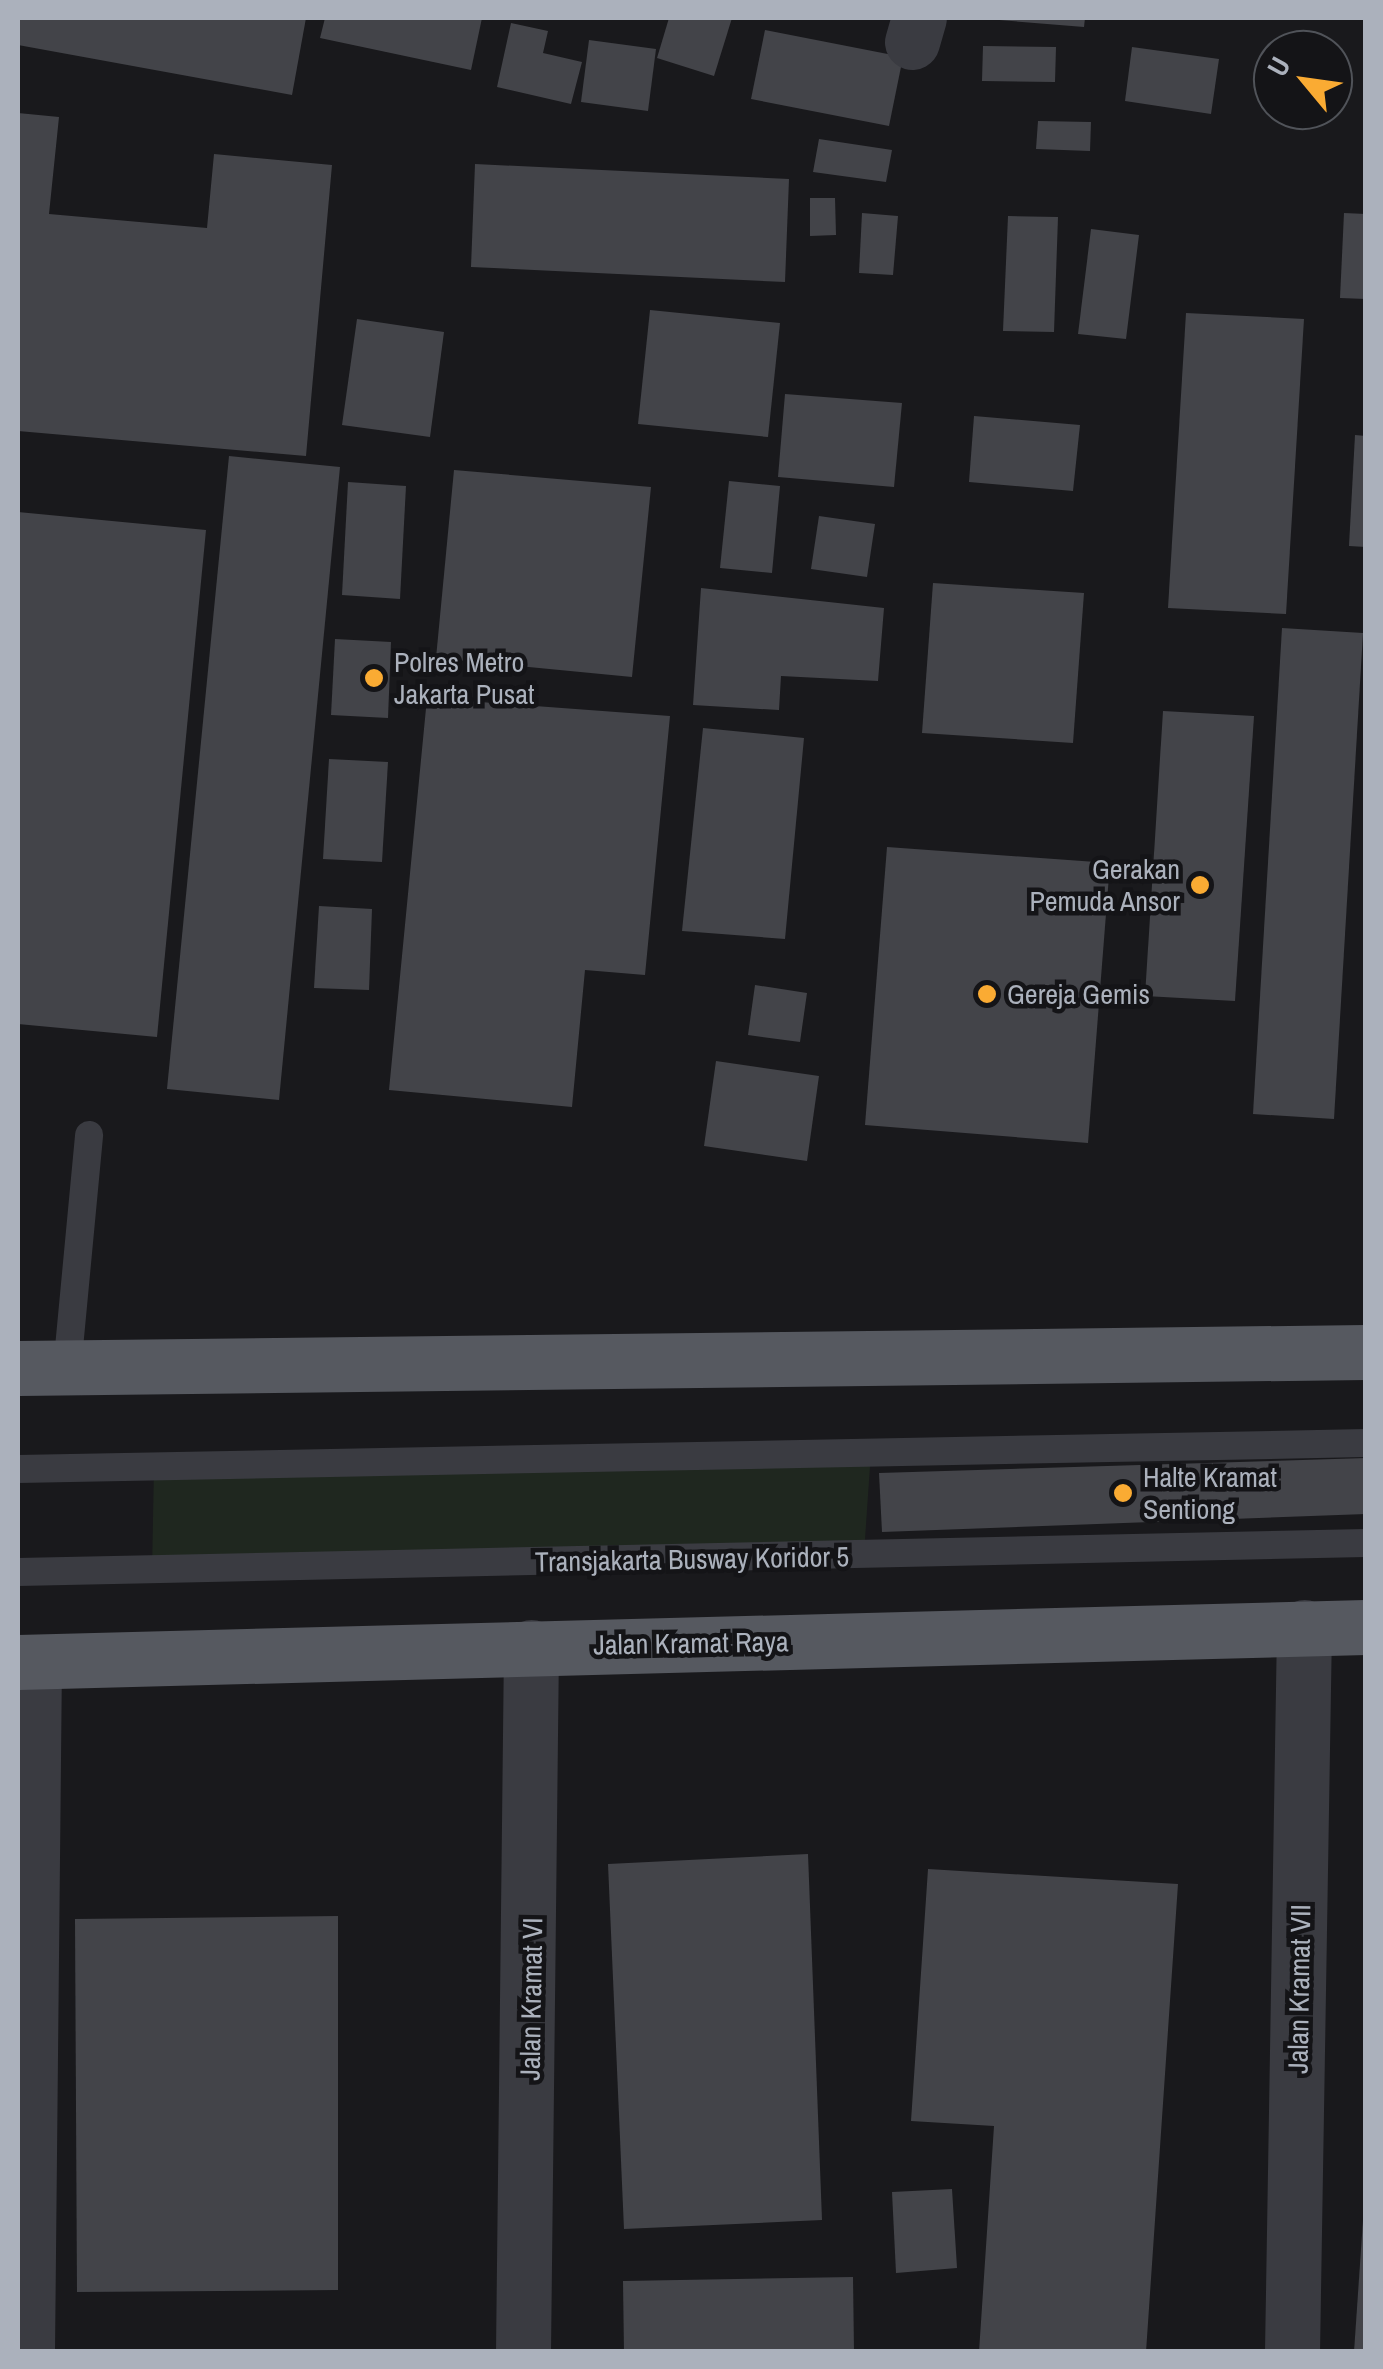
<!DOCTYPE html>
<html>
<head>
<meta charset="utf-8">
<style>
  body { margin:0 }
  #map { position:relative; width:1383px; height:2369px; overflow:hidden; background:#19191c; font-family:"Archivo Narrow",sans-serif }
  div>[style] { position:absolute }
  .green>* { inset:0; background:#1f271f }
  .building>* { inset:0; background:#434449 }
  .service>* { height:28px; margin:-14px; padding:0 14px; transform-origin:14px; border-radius:14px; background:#3a3b41 }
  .minor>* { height:55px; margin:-27.5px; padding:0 27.5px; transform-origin:27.5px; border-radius:27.5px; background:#3a3b41 }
  .primary>* { height:55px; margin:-27.5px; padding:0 27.5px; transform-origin:27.5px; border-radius:27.5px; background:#565960 }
  .dots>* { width:28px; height:28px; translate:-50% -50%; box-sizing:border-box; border:5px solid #141417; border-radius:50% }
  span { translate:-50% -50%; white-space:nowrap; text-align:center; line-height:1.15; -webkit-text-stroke:9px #141417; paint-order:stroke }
  .poi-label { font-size:28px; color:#abb1bc }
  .left { translate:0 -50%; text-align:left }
  .right { translate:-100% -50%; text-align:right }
  .street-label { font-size:28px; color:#abb1bc }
  .frame { position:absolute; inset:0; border:20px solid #abb1bc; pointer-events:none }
  .north { position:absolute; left:1253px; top:30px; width:100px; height:100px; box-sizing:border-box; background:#141417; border:2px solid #505359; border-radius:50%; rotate:299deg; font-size:28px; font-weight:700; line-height:40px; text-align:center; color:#abb1bc }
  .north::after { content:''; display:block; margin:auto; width:35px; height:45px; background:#faab33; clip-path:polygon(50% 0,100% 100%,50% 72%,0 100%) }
</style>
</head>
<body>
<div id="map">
  <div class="green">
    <i style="clip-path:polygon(871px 1452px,864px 1554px,152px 1571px,154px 1466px)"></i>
  </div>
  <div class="building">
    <i style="clip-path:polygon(18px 18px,306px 18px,292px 95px,18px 45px)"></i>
    <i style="clip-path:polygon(325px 18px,482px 18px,471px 70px,320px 38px)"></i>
    <i style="clip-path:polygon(669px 18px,732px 18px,714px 76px,657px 58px)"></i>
    <i style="clip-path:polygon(974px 18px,1085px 18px,1084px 27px)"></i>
    <i style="clip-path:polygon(511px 23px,548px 31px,543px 53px,582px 62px,571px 104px,497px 87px)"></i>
    <i style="clip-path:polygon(765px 30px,903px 57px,889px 126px,751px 99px)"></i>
    <i style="clip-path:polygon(589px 40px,656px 49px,648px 111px,581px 102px)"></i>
    <i style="clip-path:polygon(983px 46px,1056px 47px,1055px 82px,982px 81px)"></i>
    <i style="clip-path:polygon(1132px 47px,1219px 59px,1211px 114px,1125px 101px)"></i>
    <i style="clip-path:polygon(18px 113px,59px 117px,49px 214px,207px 228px,214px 154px,332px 165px,306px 456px,18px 431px)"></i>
    <i style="clip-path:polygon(1038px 121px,1091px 122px,1090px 151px,1036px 149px)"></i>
    <i style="clip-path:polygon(819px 139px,892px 150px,886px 182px,813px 172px)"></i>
    <i style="clip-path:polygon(475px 164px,789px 179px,785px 282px,471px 267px)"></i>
    <i style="clip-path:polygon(810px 198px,835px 198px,836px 235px,810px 236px)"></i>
    <i style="clip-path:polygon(862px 213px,898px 216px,893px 275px,859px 273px)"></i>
    <i style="clip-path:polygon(1344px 213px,1366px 214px,1366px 299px,1340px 298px)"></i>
    <i style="clip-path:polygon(1008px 216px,1058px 217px,1054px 332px,1003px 331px)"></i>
    <i style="clip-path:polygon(1091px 229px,1139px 235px,1126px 339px,1078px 334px)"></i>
    <i style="clip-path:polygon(650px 310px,780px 323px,768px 437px,638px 424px)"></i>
    <i style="clip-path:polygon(1186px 313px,1304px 319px,1286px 614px,1168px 608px)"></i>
    <i style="clip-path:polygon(357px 319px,444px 332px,430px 437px,342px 425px)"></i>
    <i style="clip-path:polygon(785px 394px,902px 403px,894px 487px,778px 477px)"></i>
    <i style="clip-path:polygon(974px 416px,1080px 425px,1073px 491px,969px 482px)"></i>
    <i style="clip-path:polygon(1355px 435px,1366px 436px,1366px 547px,1349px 546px)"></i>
    <i style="clip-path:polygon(229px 456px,340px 467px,279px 1100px,167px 1089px)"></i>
    <i style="clip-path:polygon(454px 470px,651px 487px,632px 677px,436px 658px)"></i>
    <i style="clip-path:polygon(729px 481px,780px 486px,772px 573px,720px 568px)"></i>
    <i style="clip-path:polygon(348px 482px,406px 486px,400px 599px,342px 595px)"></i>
    <i style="clip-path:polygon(18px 512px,206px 530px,157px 1037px,18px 1024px)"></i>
    <i style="clip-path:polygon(819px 516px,875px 524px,867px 577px,811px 569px)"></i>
    <i style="clip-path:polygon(933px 583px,1084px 593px,1073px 743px,922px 733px)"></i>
    <i style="clip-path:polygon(701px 588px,884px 608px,878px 681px,781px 676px,779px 710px,693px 705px)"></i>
    <i style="clip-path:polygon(1282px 628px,1363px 633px,1334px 1119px,1253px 1114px)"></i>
    <i style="clip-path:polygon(335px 639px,391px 642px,388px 718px,331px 715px)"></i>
    <i style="clip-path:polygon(427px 698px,670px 716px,645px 975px,585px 970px,572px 1107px,389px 1090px)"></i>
    <i style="clip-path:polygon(1163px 711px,1254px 716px,1235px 1001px,1145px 996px)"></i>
    <i style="clip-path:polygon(703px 728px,804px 738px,785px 939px,682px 931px)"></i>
    <i style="clip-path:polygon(329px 759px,388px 762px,382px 862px,323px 859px)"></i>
    <i style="clip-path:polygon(887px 847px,1110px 863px,1088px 1143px,865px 1125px)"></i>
    <i style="clip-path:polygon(319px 906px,372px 909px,369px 990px,314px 988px)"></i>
    <i style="clip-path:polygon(755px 985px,807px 993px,800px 1042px,748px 1035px)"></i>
    <i style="clip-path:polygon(716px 1061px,819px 1076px,807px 1161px,704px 1146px)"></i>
    <i style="clip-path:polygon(1366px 1458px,1366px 1514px,882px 1532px,879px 1473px)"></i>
    <i style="clip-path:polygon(808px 1854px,822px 2220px,624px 2229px,608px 1864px)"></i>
    <i style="clip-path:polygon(928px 1869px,1178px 1884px,1146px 2352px,979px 2352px,994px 2126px,911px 2121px)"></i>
    <i style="clip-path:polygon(338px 1916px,338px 2290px,77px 2292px,75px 1919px)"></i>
    <i style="clip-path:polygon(952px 2189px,957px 2268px,896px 2273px,892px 2192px)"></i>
    <i style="clip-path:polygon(1363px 2220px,1366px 2352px,1354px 2352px)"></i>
    <i style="clip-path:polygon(853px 2277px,854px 2352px,624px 2352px,623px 2281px)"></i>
  </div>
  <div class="service">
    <i style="left:67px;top:1369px;width:235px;rotate:-84.6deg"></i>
    <i style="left:18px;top:1469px;width:1348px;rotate:-1.1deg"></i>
    <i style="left:18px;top:1572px;width:1348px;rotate:-1.23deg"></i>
  </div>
  <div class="minor">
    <i style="left:912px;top:42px;width:25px;rotate:-74deg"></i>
    <i style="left:27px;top:2352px;width:690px;rotate:-89.42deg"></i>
    <i style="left:523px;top:2352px;width:705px;rotate:-89.35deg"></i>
    <i style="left:1292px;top:2352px;width:725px;rotate:-89.05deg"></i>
  </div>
  <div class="primary">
    <i style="left:18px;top:1368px;width:1348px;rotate:-0.68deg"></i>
    <i style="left:18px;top:1662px;width:1348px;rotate:-1.49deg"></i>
  </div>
  <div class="dots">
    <i style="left:374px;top:678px;background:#faab33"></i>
    <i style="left:1200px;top:885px;background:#faab33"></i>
    <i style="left:987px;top:994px;background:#faab33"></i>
    <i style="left:1123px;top:1493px;background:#faab33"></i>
  </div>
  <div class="poi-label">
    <span class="left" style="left:394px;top:678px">Polres Metro<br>Jakarta Pusat</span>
    <span class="right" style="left:1180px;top:885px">Gerakan<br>Pemuda Ansor</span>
    <span class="left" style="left:1007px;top:994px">Gereja Gemis</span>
    <span class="left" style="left:1143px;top:1493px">Halte Kramat<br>Sentiong</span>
  </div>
  <div class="street-label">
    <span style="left:692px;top:1559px;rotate:-1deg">Transjakarta Busway Koridor 5</span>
    <span style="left:691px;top:1643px;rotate:-1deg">Jalan Kramat Raya</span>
    <span style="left:1299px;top:1989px;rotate:-89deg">Jalan Kramat VII</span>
    <span style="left:531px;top:1999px;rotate:-89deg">Jalan Kramat VI</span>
  </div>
  <div class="frame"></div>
  <div class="north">U</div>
</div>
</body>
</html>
